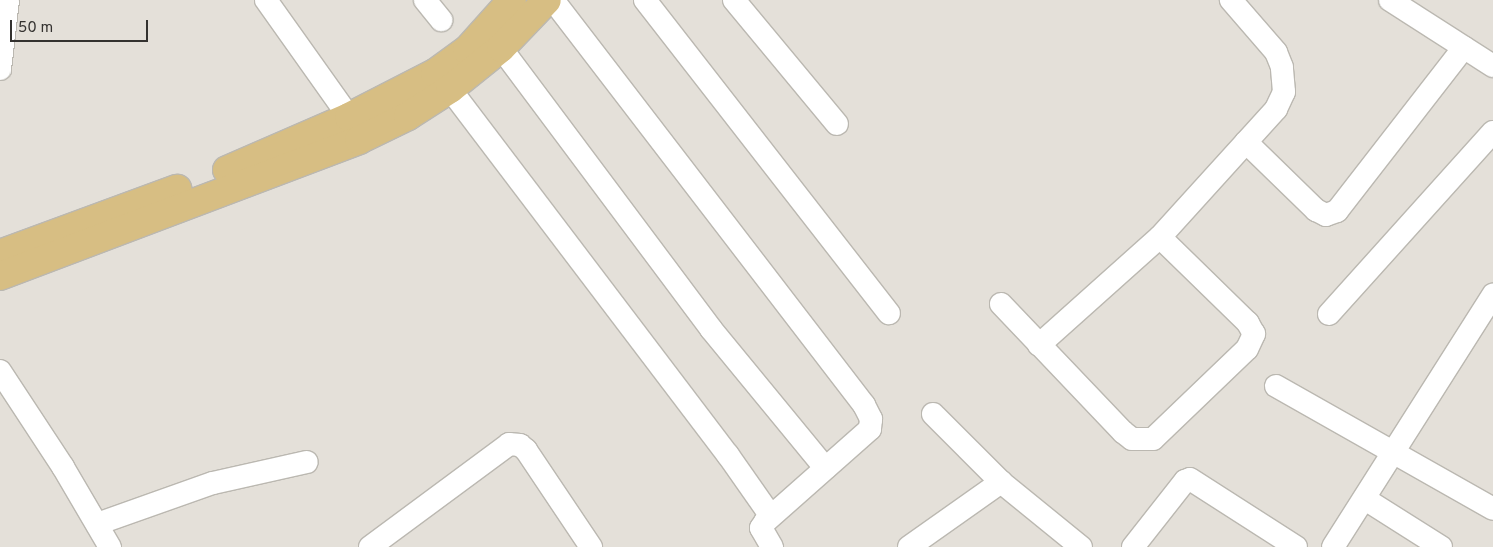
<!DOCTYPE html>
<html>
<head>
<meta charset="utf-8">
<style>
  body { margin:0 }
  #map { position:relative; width:1493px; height:547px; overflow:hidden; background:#e4e0d9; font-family:Overpass,sans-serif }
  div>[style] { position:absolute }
  .roads { filter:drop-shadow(1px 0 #bbb8b1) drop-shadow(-1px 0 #bbb8b1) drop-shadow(0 1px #bbb8b1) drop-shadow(0 -1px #bbb8b1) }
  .minor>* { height:22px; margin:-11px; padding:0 11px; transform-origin:11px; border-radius:11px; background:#fff }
  .major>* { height:28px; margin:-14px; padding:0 14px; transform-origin:14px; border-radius:14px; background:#d7be83 }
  span { translate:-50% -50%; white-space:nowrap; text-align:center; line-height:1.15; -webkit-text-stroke:5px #e4e0d9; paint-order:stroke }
  .scale { position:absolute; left:10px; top:20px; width:138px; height:22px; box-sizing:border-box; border:2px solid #343230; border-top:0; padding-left:6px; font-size:15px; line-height:18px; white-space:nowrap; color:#343230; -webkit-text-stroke:4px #e4e0d9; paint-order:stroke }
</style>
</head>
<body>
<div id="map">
  <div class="roads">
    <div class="minor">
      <i style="left:266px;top:0;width:143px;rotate:54.6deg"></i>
      <i style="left:425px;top:0;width:26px;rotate:51deg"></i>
      <i style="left:553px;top:0;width:511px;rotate:52.48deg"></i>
      <i style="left:864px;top:405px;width:16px;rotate:63deg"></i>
      <i style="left:871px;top:419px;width:10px;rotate:96deg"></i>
      <i style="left:870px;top:429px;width:140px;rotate:138.5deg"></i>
      <i style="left:765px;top:522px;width:7px;rotate:124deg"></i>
      <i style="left:761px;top:528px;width:22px;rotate:60deg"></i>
      <i style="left:645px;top:0;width:397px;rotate:52.1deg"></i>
      <i style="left:734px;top:0;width:161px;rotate:50.3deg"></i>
      <i style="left:1390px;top:0;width:122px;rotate:32.7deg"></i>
      <i style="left:501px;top:48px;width:351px;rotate:53.2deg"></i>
      <i style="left:711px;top:329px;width:180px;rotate:50.6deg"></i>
      <i style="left:0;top:69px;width:69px;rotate:-83.4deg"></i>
      <i style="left:450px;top:89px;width:460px;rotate:52.8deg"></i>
      <i style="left:728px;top:455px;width:73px;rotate:55deg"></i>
      <i style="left:1246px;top:142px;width:98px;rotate:44.2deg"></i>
      <i style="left:1316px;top:210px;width:11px;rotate:27deg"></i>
      <i style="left:1326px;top:215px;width:12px;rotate:-20deg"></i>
      <i style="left:1337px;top:211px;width:207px;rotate:-52.2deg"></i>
      <i style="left:1001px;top:304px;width:177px;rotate:46.4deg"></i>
      <i style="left:1123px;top:432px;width:11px;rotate:38deg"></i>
      <i style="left:1132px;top:439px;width:21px"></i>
      <i style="left:1153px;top:439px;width:130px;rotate:-43.8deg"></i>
      <i style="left:1247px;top:349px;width:17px;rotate:-65deg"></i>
      <i style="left:1254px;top:334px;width:13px;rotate:-119deg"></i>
      <i style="left:1248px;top:323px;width:123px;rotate:-135.7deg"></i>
      <i style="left:1329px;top:314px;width:245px;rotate:-48deg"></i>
      <i style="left:1039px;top:345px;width:162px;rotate:-41.8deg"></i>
      <i style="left:1160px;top:237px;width:173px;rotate:-47.8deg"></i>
      <i style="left:1276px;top:109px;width:19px;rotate:-65deg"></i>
      <i style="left:1284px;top:92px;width:25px;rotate:-95deg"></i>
      <i style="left:1282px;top:67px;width:16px;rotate:-112deg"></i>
      <i style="left:1276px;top:52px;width:69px;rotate:-130.9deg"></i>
      <i style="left:0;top:371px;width:115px;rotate:56.7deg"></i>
      <i style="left:63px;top:467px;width:93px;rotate:59.6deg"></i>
      <i style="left:1276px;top:386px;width:249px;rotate:29.5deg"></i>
      <i style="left:933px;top:414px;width:96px;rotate:45deg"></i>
      <i style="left:1001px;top:482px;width:103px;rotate:39.1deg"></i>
      <i style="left:1365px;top:499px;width:90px;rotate:32.3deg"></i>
      <i style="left:97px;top:524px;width:123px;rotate:-19.5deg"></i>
      <i style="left:213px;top:483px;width:96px;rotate:-12.6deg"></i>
      <i style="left:370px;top:547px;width:173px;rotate:-36.5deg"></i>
      <i style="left:509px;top:444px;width:11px;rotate:5deg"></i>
      <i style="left:520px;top:445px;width:8px;rotate:40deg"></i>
      <i style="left:526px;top:450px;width:117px;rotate:56.2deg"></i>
      <i style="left:909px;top:547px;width:113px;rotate:-35.2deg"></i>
      <i style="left:1133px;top:547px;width:84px;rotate:-51.8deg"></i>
      <i style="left:1185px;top:481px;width:5px;rotate:-22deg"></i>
      <i style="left:1190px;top:479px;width:126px;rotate:32.7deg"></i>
      <i style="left:1333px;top:547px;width:299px;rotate:-57.6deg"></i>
    </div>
    <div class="major">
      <i style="left:227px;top:170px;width:133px;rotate:-23.5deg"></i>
      <i style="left:349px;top:117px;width:97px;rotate:-27.1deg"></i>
      <i style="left:435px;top:73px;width:39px;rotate:-36deg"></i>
      <i style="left:467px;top:50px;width:67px;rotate:-48deg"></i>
      <i style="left:0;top:254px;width:189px;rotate:-20.2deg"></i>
      <i style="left:0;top:276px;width:384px;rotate:-20.7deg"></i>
      <i style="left:359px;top:140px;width:55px;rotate:-26.1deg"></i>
      <i style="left:408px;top:116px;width:50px;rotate:-32.7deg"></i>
      <i style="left:450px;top:89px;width:65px;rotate:-38.8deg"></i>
      <i style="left:501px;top:48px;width:66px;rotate:-46.2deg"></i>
    </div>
  </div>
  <div class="scale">50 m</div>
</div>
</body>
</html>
